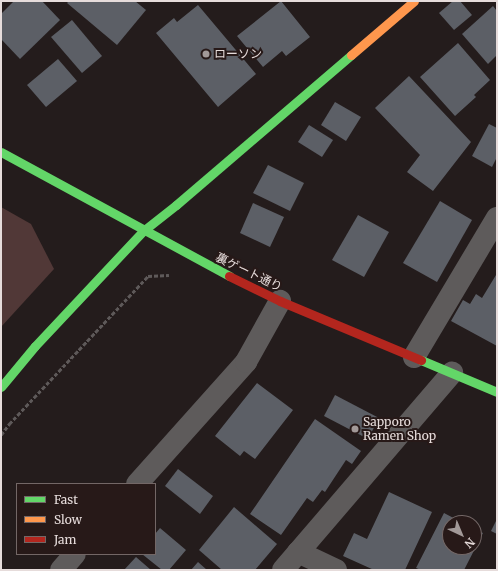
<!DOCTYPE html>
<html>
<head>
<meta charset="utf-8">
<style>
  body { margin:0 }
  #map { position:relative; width:498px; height:571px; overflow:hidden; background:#241c1c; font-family:Merriweather,"Noto Sans JP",serif }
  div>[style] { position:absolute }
  .green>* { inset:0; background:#513837 }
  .building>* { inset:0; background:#5c5f66 }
  .path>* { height:2.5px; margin-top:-1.25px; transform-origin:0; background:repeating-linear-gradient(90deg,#5e5959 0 4px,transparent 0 6px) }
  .street>* { height:22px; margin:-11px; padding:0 11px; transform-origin:11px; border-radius:11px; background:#5e5b5b }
  .fast>* { height:9px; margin:-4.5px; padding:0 4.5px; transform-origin:4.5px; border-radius:4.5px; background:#63d668 }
  .slow>* { height:9px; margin:-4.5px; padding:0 4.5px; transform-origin:4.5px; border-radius:4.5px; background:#ff974d }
  .jam>* { height:9px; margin:-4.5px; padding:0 4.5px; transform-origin:4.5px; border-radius:4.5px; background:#b3261e }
  .dots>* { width:11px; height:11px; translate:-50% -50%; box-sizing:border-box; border:2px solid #271918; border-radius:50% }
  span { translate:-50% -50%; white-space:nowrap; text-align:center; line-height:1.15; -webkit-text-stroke:4px #271918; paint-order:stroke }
  .poi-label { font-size:12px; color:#e6dcdb }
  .left { translate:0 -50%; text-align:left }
  .street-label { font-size:12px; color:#e6dcdb }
  .frame { position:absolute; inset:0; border:2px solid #e6dcdb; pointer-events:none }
  .legend { position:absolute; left:16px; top:483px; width:140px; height:72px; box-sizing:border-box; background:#271918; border:1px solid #736766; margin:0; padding:5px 7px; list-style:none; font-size:12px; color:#e6dcdb }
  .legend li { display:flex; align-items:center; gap:8px; height:20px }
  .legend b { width:20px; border:1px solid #736766 }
  .north { position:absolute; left:442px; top:515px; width:40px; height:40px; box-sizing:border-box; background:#271918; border:1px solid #736766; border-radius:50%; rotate:136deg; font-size:11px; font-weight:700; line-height:16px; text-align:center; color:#e6dcdb }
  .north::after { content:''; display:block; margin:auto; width:14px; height:18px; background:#a29998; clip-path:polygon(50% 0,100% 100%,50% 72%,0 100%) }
</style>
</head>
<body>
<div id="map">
  <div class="green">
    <i style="clip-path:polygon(1px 207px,31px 224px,54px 269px,1px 327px)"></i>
  </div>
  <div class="building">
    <i style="clip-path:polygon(14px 1px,42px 1px,60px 20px,20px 59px,1px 39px,1px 14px)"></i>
    <i style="clip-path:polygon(69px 1px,135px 1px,146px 10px,117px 45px,67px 3px)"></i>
    <i style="clip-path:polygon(281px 1px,310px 37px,286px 56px,282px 51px,263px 67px,237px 36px)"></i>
    <i style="clip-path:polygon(453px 1px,460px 1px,472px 15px,454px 30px,439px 13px)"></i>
    <i style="clip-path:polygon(198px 5px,256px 74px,218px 107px,156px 33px,174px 18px,177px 22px)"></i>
    <i style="clip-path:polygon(493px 6px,497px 11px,497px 55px,488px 64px,462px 34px)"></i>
    <i style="clip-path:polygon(72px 20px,102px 56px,82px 73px,51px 37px)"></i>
    <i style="clip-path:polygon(458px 43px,490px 80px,474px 95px,476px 97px,455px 116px,420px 77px)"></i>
    <i style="clip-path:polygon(58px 59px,77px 81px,46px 107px,27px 85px)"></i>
    <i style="clip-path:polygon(409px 76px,471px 142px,433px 191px,407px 172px,420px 155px,375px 108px)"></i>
    <i style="clip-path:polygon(335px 102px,361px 117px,346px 141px,321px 125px)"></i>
    <i style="clip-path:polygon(489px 124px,497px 128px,497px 157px,492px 167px,472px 156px)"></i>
    <i style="clip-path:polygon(309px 125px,333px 140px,322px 157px,298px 142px)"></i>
    <i style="clip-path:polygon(268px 165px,304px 183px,290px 211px,253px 193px)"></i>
    <i style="clip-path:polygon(440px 201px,472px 220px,437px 282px,403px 263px)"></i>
    <i style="clip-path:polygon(253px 203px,284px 217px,270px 247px,240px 233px)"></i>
    <i style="clip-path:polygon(358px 215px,389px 232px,364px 277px,332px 260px)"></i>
    <i style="clip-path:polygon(496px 275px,497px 276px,497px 346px,451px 321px,463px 300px,470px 304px,476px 294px,482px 298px)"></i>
    <i style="clip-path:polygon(257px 383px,293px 410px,255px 459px,244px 451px,240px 456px,215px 436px)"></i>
    <i style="clip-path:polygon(335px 395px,379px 418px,368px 439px,324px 416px)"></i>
    <i style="clip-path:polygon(315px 419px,361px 451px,352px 464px,346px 460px,325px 492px,322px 490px,313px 502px,307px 498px,281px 535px,250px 514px)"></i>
    <i style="clip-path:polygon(178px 469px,213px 496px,200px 514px,165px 486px)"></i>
    <i style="clip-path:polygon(389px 492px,432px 512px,405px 570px,374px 570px,343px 556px,354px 533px,367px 539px)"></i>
    <i style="clip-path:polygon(234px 507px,277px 544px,255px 570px,222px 570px,199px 550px)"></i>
    <i style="clip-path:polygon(444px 513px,463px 523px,450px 523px,450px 547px,474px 547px,474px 529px,483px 533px,464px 570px,421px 570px,416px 568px)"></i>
    <i style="clip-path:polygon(497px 519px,497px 534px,491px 531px)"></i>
    <i style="clip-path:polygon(160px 528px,186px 550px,169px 570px,162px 570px,142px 554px,155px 554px,155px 534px)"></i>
    <i style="clip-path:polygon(136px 557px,151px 570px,124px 570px)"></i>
    <i style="clip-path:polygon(198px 562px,207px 570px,191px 570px)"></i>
  </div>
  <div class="path">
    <i style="left:1px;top:435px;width:14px;rotate:-54deg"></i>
    <i style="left:9px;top:424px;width:203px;rotate:-46.8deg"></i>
    <i style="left:148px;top:276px;width:21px;rotate:-3deg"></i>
  </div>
  <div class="street">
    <i style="left:414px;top:357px;width:162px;rotate:-59.2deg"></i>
    <i style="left:137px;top:484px;width:164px;rotate:-48.2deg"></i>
    <i style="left:246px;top:362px;width:70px;rotate:-60.9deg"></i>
    <i style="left:298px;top:552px;width:42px;rotate:25.3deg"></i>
    <i style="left:61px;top:570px;width:21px;rotate:-49deg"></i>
    <i style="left:283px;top:570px;width:260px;rotate:-49.4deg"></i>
  </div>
  <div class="fast">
    <i style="left:1px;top:152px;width:260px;rotate:28.5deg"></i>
    <i style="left:421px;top:360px;width:82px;rotate:22.8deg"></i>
    <i style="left:1px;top:387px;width:53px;rotate:-50.3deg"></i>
    <i style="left:35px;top:346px;width:158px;rotate:-46.8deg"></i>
    <i style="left:143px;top:231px;width:42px;rotate:-38.2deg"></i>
    <i style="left:176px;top:205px;width:230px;rotate:-40.6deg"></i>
  </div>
  <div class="slow">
    <i style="left:351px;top:55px;width:83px;rotate:-40.6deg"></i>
  </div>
  <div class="jam">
    <i style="left:229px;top:276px;width:57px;rotate:26.1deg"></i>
    <i style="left:280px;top:301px;width:153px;rotate:22.7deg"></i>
  </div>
  <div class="dots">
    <i style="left:206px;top:54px;background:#a29998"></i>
    <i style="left:355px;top:429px;background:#a29998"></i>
  </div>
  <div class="poi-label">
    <span class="left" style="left:214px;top:54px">ローソン</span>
    <span class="left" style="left:363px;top:429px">Sapporo<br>Ramen Shop</span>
  </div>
  <div class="street-label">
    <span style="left:249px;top:272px;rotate:26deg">裏ゲート通り</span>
  </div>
  <div class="frame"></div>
  <ul class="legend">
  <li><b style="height:5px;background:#63d668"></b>Fast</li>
  <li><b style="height:5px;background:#ff974d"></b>Slow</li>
  <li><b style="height:5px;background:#b3261e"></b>Jam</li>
  </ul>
  <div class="north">N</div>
</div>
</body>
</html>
